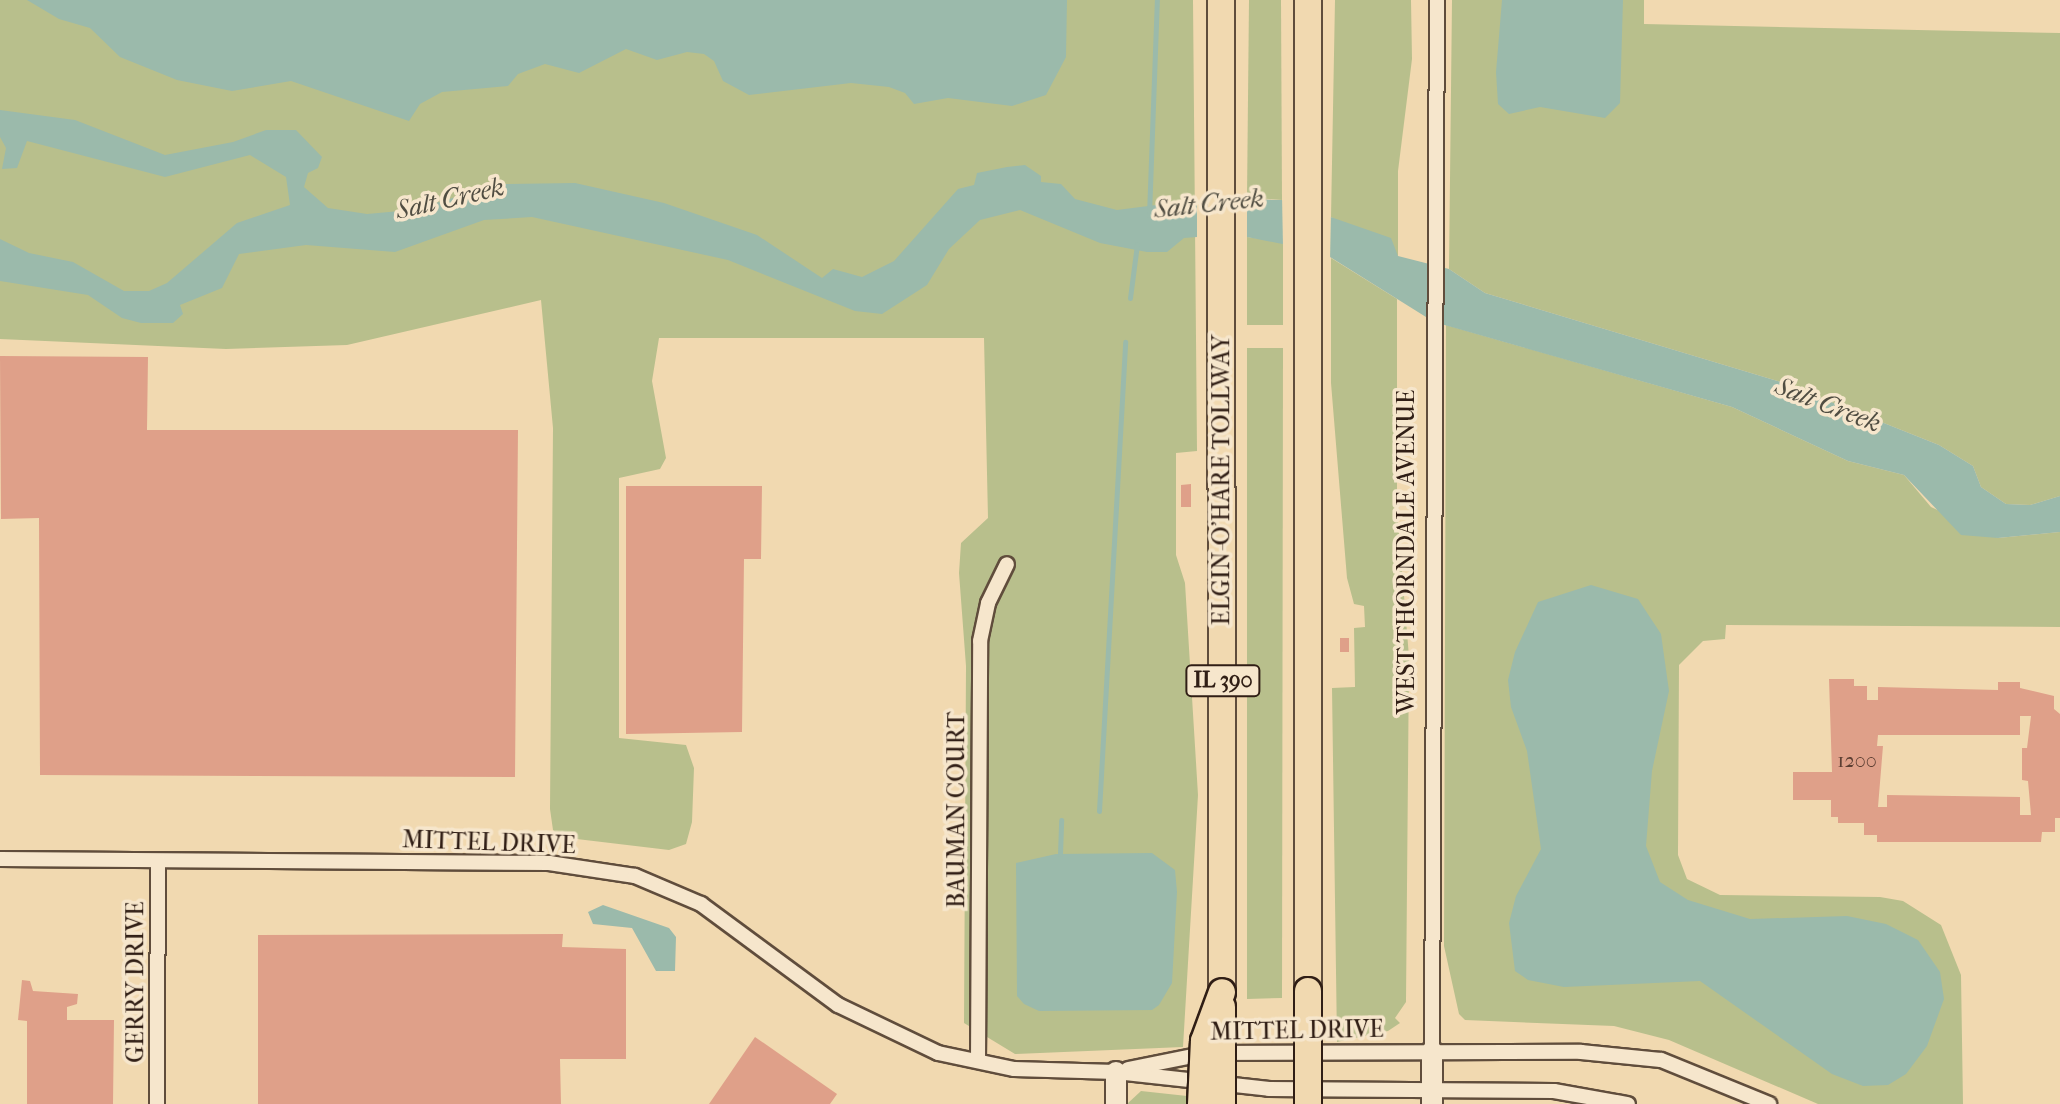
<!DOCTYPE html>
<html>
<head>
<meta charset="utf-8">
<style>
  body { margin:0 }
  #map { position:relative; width:2060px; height:1104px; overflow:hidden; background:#f1d9b0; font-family:"IM FELL French Canon",serif }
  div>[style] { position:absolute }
  .green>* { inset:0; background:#b8bf8c }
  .water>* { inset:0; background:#9bbaab }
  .pier>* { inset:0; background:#f1d9b0 }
  .stream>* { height:5px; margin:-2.5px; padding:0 2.5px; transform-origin:2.5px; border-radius:2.5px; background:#9bbaab }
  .building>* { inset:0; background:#dfa089 }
  .roads { filter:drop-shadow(2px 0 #604d3c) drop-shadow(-2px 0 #604d3c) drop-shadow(0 2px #604d3c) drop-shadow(0 -2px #604d3c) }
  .minor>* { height:14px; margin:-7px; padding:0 7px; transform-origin:7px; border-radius:7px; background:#f6e6cc }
  .secondary>* { height:20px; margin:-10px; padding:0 10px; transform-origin:10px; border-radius:10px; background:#f6e6cc }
  .motorway>* { height:26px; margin:-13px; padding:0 13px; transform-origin:13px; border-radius:13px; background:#f1d9b0 }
  .bridges { filter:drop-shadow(2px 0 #301e15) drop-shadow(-2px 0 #301e15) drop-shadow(0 2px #301e15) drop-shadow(0 -2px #301e15) }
  .motorway-bridge>* { height:26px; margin:-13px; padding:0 13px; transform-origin:13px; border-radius:13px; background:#f1d9b0 }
  span { translate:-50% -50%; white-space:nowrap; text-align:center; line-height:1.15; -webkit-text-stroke:7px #f6e6cc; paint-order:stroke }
  .number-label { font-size:20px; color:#5c3e32 }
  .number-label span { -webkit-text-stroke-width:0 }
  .shield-label span { padding:2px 6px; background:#f6e6cc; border:2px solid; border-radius:6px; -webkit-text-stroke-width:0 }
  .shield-label { font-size:22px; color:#301e15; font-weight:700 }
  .street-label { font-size:24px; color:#301e15 }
  .water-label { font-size:26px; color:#504d42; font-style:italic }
</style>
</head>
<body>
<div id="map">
  <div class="green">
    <i style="clip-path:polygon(0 0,1193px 0,1197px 451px,1176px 453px,1176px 555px,1185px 583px,1198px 795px,1183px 1047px,1015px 1054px,964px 1023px,966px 666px,959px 573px,961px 543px,988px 518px,984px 338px,659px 338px,652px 381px,666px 458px,660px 469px,619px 478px,619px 738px,686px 745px,694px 768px,692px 822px,686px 844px,669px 850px,560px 837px,553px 830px,550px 809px,553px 428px,541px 300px,347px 345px,226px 349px,0 339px)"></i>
    <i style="clip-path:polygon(1249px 0,1281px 0,1282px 200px,1247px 197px)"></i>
    <i style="clip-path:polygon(1335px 0,1411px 0,1412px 59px,1398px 171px,1398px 256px,1331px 217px)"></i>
    <i style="clip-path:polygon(1452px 0,1644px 0,1644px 24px,2060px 33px,2060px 496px,2030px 505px,2006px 504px,1981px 487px,1973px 466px,1939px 445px,1781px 382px,1485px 293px,1449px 269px)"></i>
    <i style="clip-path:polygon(1247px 237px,1283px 242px,1283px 325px,1247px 325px)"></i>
    <i style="clip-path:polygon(1331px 258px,1397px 299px,1397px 509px,1409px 657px,1406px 1002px,1395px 1018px,1400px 1023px,1388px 1031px,1337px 1042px,1332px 688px,1355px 687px,1354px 628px,1365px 627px,1364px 606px,1354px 604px,1347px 578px,1331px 383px)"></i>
    <i style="clip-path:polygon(1446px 325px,1732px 407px,1848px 461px,1904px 475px,1931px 507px,1998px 538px,2060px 532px,2060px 627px,1726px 625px,1725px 639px,1703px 641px,1679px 665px,1678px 855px,1687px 879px,1720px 895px,1880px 897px,1903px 901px,1941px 925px,1961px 975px,1963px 1104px,1818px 1104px,1669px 1040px,1614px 1026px,1465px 1020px,1459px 1014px,1444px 946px)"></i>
    <i style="clip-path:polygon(1247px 348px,1283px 348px,1282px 998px,1247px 999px)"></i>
    <i style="clip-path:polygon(1141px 1091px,1187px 1096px,1187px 1104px,1127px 1104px)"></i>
  </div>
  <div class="water">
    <i style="clip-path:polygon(27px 0,1067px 0,1066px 57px,1046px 95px,1012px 106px,948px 98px,914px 104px,905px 93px,889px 87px,851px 83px,749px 95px,723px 81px,714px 61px,704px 54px,687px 52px,657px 60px,626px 49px,579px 73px,545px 64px,518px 74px,508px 86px,442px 92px,420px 104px,409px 121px,291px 81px,232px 91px,177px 80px,120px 57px,90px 28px,59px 19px)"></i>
    <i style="clip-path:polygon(1502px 0,1623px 0,1620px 103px,1605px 118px,1540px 107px,1509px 114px,1498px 104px,1496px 72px)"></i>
    <i style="clip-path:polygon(0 110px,75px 120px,165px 155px,233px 142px,266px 130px,296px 130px,322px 157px,318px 168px,308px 173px,304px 187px,328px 208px,367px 214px,411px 210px,502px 184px,575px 183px,664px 203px,757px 235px,822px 278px,833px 269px,862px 277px,894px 261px,958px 189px,974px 185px,977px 173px,1007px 167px,1025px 165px,1041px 176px,1041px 182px,1061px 184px,1075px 199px,1117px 210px,1211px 198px,1282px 200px,1391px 238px,1398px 256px,1449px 269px,1485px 293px,1781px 382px,1939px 445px,1973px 466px,1981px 487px,2006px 504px,2030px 505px,2060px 496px,2060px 532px,1998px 538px,1961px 535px,1904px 475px,1848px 461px,1732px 407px,1434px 322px,1322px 252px,1247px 237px,1197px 237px,1184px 238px,1167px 252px,1147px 252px,1100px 243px,1020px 210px,980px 220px,949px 249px,927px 285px,882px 314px,855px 311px,728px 260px,532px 217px,484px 220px,395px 252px,306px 245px,239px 254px,222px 288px,180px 305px,183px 314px,173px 323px,141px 323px,122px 318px,88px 295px,0 281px,0 239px,29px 253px,73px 262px,124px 291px,149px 291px,167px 283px,237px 223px,290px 205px,286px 177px,250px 155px,165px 177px,27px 141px,17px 168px,2px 169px,6px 148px,0 137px)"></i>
    <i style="clip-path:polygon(1591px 585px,1638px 599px,1661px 634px,1669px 691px,1652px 771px,1646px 846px,1660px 882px,1688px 900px,1750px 919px,1847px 916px,1886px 924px,1918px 940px,1940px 972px,1944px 999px,1927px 1046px,1906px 1074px,1888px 1085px,1863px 1086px,1832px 1074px,1700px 981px,1564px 987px,1528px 980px,1515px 971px,1509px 923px,1516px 896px,1541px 849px,1527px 751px,1511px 707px,1508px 680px,1515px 652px,1538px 602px)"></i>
    <i style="clip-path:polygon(1152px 853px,1175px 870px,1177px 892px,1172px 983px,1159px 1005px,1152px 1010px,1039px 1011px,1024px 1004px,1017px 996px,1016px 863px,1056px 854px)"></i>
    <i style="clip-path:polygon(603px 905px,669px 928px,676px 937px,675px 971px,656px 971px,632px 928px,593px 924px,588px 912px)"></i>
  </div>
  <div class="pier">
    <i style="clip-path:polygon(1247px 193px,1247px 241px,1197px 241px,1197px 197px)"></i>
    <i style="clip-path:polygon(1282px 196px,1331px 213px,1330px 262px,1283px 246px)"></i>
  </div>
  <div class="stream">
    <i style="left:1149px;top:215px;width:215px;rotate:-87.9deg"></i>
    <i style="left:1130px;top:298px;width:54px;rotate:-82.6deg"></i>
    <i style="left:1099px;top:811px;width:470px;rotate:-86.8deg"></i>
    <i style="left:1060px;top:854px;width:34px;rotate:-88deg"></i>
  </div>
  <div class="building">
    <i style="clip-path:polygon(0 356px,148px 357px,147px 430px,518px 430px,515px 777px,40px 775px,39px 518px,1px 519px)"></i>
    <i style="clip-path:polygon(1191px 484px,1191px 507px,1181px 507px,1181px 485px)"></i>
    <i style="clip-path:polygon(626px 486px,762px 486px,761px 559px,744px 559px,742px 732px,626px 734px)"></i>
    <i style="clip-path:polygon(1340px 638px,1349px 638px,1349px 652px,1340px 652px)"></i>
    <i style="clip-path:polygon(evenodd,1829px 679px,1854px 679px,1854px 686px,1867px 686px,1867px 700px,1878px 700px,1878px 687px,1998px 690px,1998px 682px,2020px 682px,2020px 688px,2054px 696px,2054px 709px,2060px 714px,2060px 818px,2055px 818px,2055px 832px,2042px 832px,2041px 842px,1877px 842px,1877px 835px,1864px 835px,1864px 823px,1838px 823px,1838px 817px,1831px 817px,1831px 800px,1793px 800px,1793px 772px,1832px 772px,1829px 679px,2020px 716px,2031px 716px,2027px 748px,2022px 748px,2022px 780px,2028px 781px,2031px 815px,2020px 815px,2020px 797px,1887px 795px,1887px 807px,1878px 807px,1883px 746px,1877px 746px,1878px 735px,2020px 735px,2020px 716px)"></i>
    <i style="clip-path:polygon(563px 934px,562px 947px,626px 949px,626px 1059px,560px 1059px,561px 1104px,258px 1104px,258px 935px)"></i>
    <i style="clip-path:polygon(22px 980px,30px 981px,33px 991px,78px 994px,77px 1004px,67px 1007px,67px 1020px,114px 1020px,113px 1104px,27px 1104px,27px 1021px,18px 1020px)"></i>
    <i style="clip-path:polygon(755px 1037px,837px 1094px,830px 1104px,709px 1104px)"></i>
  </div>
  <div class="roads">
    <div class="minor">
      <i style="left:0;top:859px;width:549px;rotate:0.42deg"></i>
      <i style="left:549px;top:863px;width:87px;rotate:8.6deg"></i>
      <i style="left:635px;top:876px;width:72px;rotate:23deg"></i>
      <i style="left:701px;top:904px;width:170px;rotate:36.4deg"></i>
      <i style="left:838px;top:1005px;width:111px;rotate:25.6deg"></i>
      <i style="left:938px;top:1053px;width:78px;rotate:11.9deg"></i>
      <i style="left:1014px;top:1069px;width:102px;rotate:1.7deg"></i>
      <i style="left:1116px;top:1072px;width:154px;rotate:6.3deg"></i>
      <i style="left:1269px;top:1089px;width:285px;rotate:0.4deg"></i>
      <i style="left:1554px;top:1091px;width:75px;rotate:10deg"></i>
      <i style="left:1432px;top:1051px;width:1051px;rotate:-89.73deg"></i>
      <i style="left:978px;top:1061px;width:420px;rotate:-89.7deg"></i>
      <i style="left:980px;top:641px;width:39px;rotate:-78deg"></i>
      <i style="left:988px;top:603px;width:43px;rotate:-64deg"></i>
      <i style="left:1128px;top:1069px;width:82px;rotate:-11.3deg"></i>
      <i style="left:1208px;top:1053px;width:373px;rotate:-0.2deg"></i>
      <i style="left:1581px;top:1052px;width:80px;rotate:5.7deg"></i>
      <i style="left:1661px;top:1060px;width:117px;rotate:22.2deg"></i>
      <i style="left:157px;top:1104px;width:243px;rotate:-89.8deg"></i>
    </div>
    <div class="secondary">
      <i style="left:1432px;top:1051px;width:53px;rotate:90deg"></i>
      <i style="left:1116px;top:1072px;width:32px;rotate:90deg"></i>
    </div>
    <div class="motorway">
      <i style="left:1221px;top:0;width:992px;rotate:89.94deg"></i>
      <i style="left:1308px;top:991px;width:991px;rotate:-90deg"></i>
    </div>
  </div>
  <div class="bridges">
    <div class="motorway-bridge">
      <i style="left:1308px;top:991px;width:113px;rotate:90deg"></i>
      <i style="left:1201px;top:1104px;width:63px;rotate:-87.3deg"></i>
      <i style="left:1204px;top:1041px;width:52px;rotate:-69.8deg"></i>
      <i style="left:1222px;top:1104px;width:97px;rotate:-90deg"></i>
    </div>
  </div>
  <div class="number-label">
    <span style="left:1857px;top:760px">1200</span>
  </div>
  <div class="shield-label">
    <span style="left:1223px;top:681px">IL 390</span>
  </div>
  <div class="street-label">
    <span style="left:1222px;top:480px;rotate:-90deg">ELGIN-O'HARE TOLLWAY</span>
    <span style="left:1407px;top:552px;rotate:-90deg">WEST THORNDALE AVENUE</span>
    <span style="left:957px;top:810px;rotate:-90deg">BAUMAN COURT</span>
    <span style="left:489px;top:843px;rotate:2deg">MITTEL DRIVE</span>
    <span style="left:136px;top:982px;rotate:-90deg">GERRY DRIVE</span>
    <span style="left:1297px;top:1031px;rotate:-1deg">MITTEL DRIVE</span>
  </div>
  <div class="water-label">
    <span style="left:450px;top:199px;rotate:-13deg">Salt Creek</span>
    <span style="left:1209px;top:204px;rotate:-6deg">Salt Creek</span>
    <span style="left:1828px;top:405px;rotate:21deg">Salt Creek</span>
  </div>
</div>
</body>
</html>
